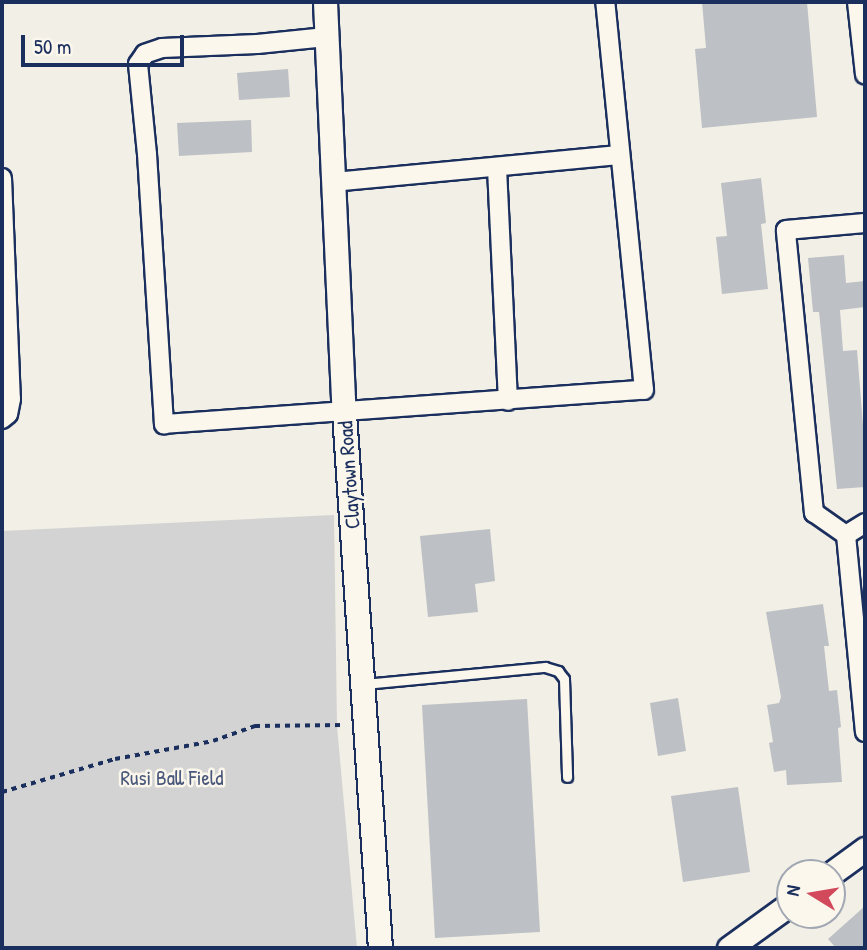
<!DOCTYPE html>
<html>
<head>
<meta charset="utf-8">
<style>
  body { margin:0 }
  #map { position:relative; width:867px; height:950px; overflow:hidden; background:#f2efe6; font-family:"Patrick Hand",sans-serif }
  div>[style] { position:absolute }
  .green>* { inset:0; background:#d2d3d2 }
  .building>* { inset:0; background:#bdc0c4 }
  .path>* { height:3.5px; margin-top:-1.75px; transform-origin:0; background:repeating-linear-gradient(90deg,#1b2f5e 0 5px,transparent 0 10px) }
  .roads { filter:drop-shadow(2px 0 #1b2f5e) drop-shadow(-2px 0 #1b2f5e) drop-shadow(0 2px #1b2f5e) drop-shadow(0 -2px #1b2f5e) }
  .service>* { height:9px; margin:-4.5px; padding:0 4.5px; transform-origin:4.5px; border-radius:4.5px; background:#fbf7ec }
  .minor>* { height:18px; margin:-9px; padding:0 9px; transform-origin:9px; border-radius:9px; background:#fbf7ec }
  .tertiary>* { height:23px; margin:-11.5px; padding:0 11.5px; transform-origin:11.5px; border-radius:11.5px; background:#fbf7ec }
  span { translate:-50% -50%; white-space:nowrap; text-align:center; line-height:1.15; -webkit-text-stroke:5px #fbf7ec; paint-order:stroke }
  .street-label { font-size:21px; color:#1b2f5e }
  .park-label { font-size:21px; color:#49587b }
  .frame { position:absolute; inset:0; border:4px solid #1b2f5e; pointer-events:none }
  .north { position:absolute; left:776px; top:859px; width:70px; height:70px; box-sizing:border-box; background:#fbf7ec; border:2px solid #a1a7b3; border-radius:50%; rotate:281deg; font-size:19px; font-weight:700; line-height:28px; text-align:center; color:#1b2f5e }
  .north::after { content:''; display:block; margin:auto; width:24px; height:32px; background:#d1495b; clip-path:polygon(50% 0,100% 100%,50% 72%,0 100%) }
  .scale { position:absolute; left:21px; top:35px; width:163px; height:32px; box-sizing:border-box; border:4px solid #1b2f5e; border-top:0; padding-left:9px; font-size:21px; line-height:24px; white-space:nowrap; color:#1b2f5e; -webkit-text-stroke:5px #fbf7ec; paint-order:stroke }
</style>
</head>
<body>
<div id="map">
  <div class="green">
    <i style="clip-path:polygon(334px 515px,337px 726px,357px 948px,2px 948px,2px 531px)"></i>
  </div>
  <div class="building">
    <i style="clip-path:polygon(702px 2px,807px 2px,817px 117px,702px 128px,695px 49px,706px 48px)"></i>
    <i style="clip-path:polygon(288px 69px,290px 97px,239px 100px,237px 73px)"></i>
    <i style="clip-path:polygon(251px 120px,252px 152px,179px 156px,177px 123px)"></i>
    <i style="clip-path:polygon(761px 178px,766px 223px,761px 224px,768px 289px,722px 294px,716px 237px,727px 236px,721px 183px)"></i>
    <i style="clip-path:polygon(844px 255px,846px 283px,865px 281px,865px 307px,840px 310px,843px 351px,857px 350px,863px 425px,865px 424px,865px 487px,837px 489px,819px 312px,813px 312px,808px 258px)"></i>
    <i style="clip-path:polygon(490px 529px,495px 581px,475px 584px,478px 612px,428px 617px,420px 536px)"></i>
    <i style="clip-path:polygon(823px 604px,829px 646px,824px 646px,829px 691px,837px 690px,841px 727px,838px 728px,842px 782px,787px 785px,786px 770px,774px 772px,769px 743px,773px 742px,767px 705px,779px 703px,781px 697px,766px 612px)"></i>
    <i style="clip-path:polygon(678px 698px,686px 751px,658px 756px,650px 703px)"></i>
    <i style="clip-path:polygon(527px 699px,540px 932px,435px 938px,422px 705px)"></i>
    <i style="clip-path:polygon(738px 787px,750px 872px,683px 882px,671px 796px)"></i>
    <i style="clip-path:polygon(865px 906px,865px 948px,836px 948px,828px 939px)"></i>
  </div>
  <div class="path">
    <i style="left:2px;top:792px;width:118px;rotate:-16.3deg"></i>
    <i style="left:115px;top:759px;width:100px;rotate:-10.4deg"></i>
    <i style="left:213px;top:741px;width:45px;rotate:-19.7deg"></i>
    <i style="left:255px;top:726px;width:89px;rotate:-0.6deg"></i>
  </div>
  <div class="roads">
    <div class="service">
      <i style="left:364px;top:684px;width:182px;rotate:-5.4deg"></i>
      <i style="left:545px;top:667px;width:14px;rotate:17deg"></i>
      <i style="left:558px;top:671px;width:10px;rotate:53deg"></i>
      <i style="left:564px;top:679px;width:98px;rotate:88.2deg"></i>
    </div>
    <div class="minor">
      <i style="left:857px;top:2px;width:73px;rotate:83.7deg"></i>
      <i style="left:326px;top:37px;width:69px;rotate:174.2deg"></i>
      <i style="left:257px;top:44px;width:95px;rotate:177.6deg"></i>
      <i style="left:162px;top:48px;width:18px;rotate:161deg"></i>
      <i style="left:145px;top:54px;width:12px;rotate:125deg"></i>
      <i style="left:138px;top:64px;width:90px;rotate:84.3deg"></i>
      <i style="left:147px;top:154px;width:271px;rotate:86.4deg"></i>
      <i style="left:164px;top:424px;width:481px;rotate:-4.1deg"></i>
      <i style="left:644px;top:390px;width:390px;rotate:-95.7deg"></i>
      <i style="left:497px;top:168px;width:233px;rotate:87.3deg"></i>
      <i style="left:2px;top:178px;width:221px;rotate:87.7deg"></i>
      <i style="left:11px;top:399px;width:15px;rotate:101deg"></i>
      <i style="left:8px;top:414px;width:8px;rotate:140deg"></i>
      <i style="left:333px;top:182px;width:286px;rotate:-5.4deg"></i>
      <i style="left:846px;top:535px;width:39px;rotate:-145deg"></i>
      <i style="left:814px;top:513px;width:284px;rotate:-95.7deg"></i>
      <i style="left:786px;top:230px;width:79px;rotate:-5.1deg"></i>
      <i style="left:846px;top:535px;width:198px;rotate:84.5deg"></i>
      <i style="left:846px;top:535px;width:22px;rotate:-32deg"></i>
    </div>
    <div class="tertiary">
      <i style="left:325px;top:2px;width:411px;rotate:87.4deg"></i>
      <i style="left:344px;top:413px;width:536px;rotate:86.15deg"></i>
      <i style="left:832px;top:873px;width:41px;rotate:-36deg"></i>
      <i style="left:729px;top:948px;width:75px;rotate:-35.8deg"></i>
    </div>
  </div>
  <div class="street-label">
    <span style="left:349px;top:475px;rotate:-94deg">Claytown Road</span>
  </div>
  <div class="park-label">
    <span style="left:172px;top:778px">Rusi Ball Field</span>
  </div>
  <div class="frame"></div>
  <div class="north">N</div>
  <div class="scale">50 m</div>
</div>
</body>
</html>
